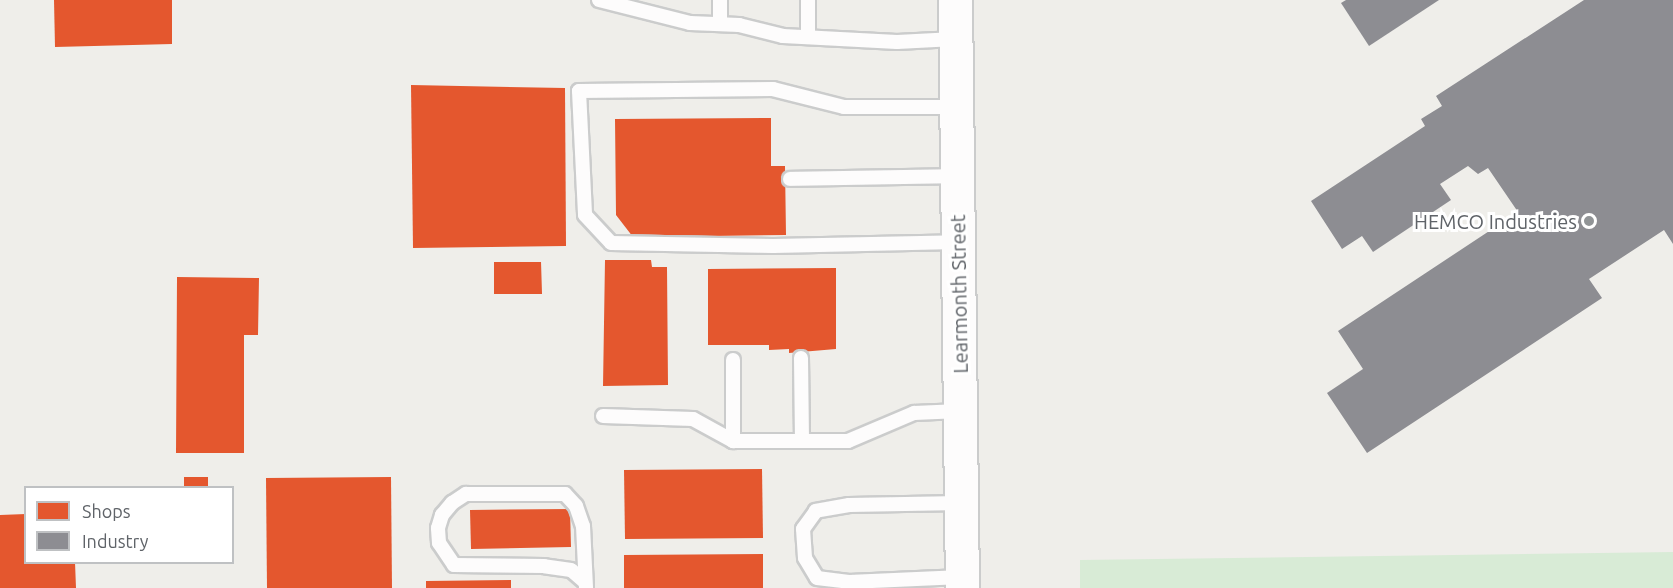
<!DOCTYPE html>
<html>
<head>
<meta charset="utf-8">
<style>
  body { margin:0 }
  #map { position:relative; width:1673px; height:588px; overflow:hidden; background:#efeeea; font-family:Ubuntu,sans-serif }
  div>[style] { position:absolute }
  .green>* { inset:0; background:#d8ebd6 }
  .shops>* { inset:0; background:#e4572e }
  .industry>* { inset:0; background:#8d8d92 }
  .roads { filter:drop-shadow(2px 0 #cbcccc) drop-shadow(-2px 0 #cbcccc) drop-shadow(0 2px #cbcccc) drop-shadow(0 -2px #cbcccc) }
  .lane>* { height:14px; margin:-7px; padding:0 7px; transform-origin:7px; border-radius:7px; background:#fdfcfc }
  .secondary>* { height:33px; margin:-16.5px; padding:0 16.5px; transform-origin:16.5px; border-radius:16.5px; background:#fdfcfc }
  .dots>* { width:16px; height:16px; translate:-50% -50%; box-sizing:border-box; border:3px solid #fff; border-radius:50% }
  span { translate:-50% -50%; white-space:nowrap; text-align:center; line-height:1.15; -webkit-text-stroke:6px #fff; paint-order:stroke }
  .poi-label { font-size:20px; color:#5f6368 }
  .right { translate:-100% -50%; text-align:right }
  .street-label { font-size:20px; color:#5f6368 }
  .legend { position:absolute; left:24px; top:486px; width:210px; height:78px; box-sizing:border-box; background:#fff; border:2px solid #bfc1c3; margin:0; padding:8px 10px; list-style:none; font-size:18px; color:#5f6368 }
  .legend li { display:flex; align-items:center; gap:12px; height:30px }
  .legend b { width:30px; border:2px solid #bfc1c3 }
</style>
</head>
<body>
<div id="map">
  <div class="green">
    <i style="clip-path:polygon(1673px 552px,1673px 588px,1080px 588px,1080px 560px)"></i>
  </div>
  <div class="shops">
    <i style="clip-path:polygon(54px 0,172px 0,172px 44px,55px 47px)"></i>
    <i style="clip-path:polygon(411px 85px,565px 88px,566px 246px,413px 248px)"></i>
    <i style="clip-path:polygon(771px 118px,771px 166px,785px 166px,786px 235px,633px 237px,616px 215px,615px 119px)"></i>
    <i style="clip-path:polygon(605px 260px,651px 260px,652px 267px,667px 267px,668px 385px,603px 386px)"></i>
    <i style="clip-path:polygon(494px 262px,541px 262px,542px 294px,494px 294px)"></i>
    <i style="clip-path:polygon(836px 268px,836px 349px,789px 353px,789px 349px,769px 350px,769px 345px,708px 345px,708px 269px)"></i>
    <i style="clip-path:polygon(177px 277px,259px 278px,258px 335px,244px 335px,244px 453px,176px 453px)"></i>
    <i style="clip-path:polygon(762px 469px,763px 538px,625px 539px,624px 470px)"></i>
    <i style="clip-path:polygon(184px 477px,208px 477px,208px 488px,184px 488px)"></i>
    <i style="clip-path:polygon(391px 477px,392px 588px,267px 588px,266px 478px)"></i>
    <i style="clip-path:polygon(570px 509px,571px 547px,471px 549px,470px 510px)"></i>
    <i style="clip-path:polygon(26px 514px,26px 562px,75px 562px,76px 588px,0 588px,0 515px)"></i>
    <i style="clip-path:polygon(763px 554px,763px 588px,624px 588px,624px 555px)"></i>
    <i style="clip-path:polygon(511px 580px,511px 588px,426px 588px,426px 581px)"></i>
  </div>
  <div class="industry">
    <i style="clip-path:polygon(1346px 0,1439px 0,1369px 46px,1341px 3px)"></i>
    <i style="clip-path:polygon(1584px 0,1673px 0,1673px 244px,1664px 230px,1589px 279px,1602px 298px,1367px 453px,1327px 393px,1363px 369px,1338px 331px,1518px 212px,1488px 168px,1478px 174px,1468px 166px,1440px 184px,1451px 200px,1373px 252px,1362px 236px,1342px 249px,1311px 201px,1425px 126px,1421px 119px,1442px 106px,1436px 96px)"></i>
  </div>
  <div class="roads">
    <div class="lane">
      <i style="left:599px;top:0;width:94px;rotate:14.2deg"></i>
      <i style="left:690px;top:23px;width:49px;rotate:2.3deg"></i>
      <i style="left:739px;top:25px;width:45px;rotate:14deg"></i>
      <i style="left:783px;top:36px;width:114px;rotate:3deg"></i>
      <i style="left:897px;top:42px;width:58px;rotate:-3deg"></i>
      <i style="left:808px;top:0;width:36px;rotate:90deg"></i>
      <i style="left:720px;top:24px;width:24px;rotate:-90deg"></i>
      <i style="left:956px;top:107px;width:112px;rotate:180deg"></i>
      <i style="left:844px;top:107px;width:73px;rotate:-165.8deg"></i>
      <i style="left:773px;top:89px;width:194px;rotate:179.4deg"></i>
      <i style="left:579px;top:91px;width:124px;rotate:87.2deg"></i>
      <i style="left:585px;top:215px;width:38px;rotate:47deg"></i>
      <i style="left:611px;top:243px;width:162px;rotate:1.1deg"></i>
      <i style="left:773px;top:246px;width:185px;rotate:-1.2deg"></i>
      <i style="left:790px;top:179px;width:167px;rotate:-1deg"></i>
      <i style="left:801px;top:358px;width:83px;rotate:89.3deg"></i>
      <i style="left:733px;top:360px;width:81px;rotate:90deg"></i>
      <i style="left:603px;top:416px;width:90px;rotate:1.9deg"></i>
      <i style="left:693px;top:419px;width:46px;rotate:28.8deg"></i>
      <i style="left:733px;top:441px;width:115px"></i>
      <i style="left:848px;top:441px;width:72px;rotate:-23deg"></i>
      <i style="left:914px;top:413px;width:46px;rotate:-2.5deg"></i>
      <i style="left:961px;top:503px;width:112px;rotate:179deg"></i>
      <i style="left:849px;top:505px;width:34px;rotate:170deg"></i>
      <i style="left:816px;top:511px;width:22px;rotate:126deg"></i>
      <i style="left:803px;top:529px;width:29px;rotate:86deg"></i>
      <i style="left:805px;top:558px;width:23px;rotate:59deg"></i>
      <i style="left:817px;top:578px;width:32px;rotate:7deg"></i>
      <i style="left:849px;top:582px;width:113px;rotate:-2.5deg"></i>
      <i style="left:585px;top:582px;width:18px;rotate:-139deg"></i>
      <i style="left:571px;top:570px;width:27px;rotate:-172deg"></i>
      <i style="left:544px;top:566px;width:90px;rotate:-179.4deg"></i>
      <i style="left:454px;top:565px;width:27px;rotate:-124deg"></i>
      <i style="left:439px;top:543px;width:15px;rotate:-94deg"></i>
      <i style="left:438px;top:528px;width:14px;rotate:-73deg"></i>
      <i style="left:442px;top:515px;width:16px;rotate:-50deg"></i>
      <i style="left:452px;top:503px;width:17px;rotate:-33deg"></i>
      <i style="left:466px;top:494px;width:99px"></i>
      <i style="left:565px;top:494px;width:16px;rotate:47deg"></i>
      <i style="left:576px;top:506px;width:21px;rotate:71deg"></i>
      <i style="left:583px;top:526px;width:62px;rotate:87.2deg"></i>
    </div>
    <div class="secondary">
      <i style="left:955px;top:0;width:588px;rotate:89.32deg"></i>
    </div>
  </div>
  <div class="dots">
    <i style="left:1589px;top:221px;background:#919496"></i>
  </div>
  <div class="poi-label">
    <span class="right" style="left:1577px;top:221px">HEMCO Industries</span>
  </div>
  <div class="street-label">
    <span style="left:959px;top:294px;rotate:-91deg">Learmonth Street</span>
  </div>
  <ul class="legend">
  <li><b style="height:16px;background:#e4572e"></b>Shops</li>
  <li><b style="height:16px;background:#8d8d92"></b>Industry</li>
  </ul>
</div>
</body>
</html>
